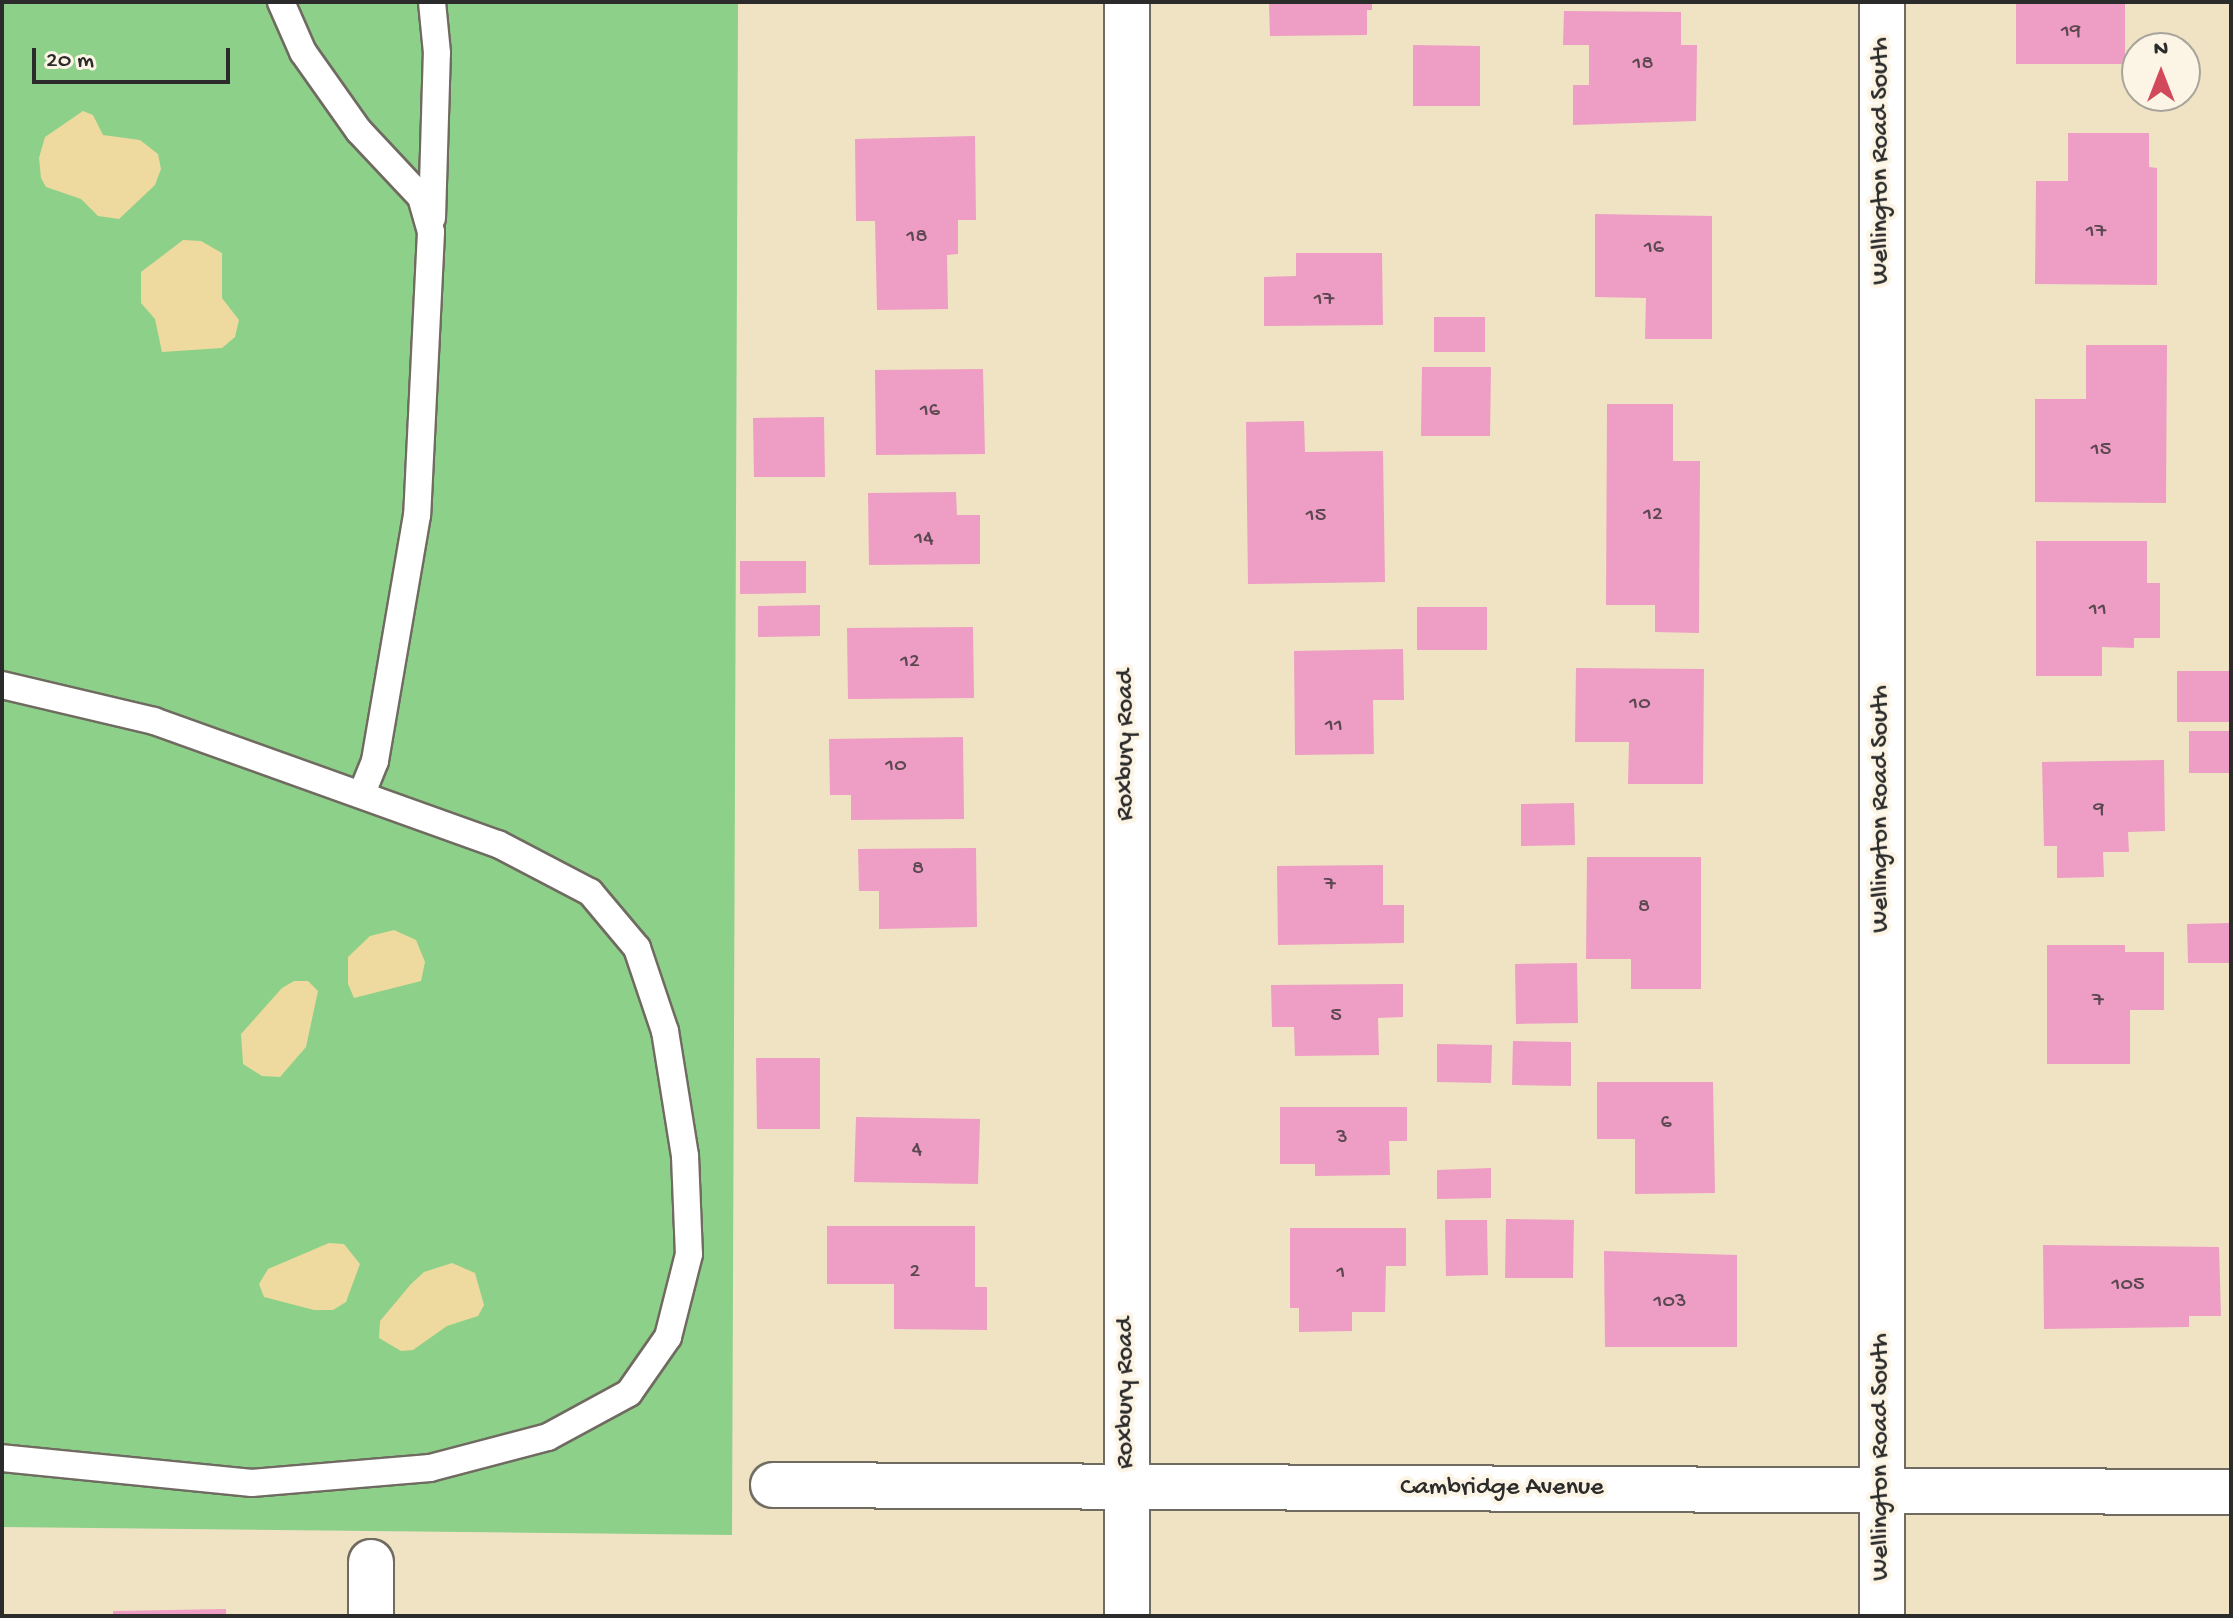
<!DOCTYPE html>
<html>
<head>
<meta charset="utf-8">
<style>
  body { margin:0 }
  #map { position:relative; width:2233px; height:1618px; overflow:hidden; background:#efe3c4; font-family:"Gochi Hand",sans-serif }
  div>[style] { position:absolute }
  .green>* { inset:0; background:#8dd089 }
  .sand>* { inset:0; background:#eeda9e }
  .building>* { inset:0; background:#ee9dc4 }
  .roads { filter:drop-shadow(2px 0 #706b61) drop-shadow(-2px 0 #706b61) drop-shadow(0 2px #706b61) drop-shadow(0 -2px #706b61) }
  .service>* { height:26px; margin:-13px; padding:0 13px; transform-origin:13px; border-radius:13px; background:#fff }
  .minor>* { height:44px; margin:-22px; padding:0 22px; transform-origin:22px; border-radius:22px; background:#fff }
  span { translate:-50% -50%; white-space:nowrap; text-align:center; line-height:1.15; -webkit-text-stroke:8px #fcf5e5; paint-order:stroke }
  .number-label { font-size:22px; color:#5c4851 }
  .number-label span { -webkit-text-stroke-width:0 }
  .street-label { font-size:26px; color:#2b2b2b }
  .frame { position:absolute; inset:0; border:4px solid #2b2b2b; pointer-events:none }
  .north { position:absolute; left:2121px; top:32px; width:80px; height:80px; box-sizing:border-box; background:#fcf5e5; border:2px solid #a8a49b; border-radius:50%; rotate:0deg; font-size:22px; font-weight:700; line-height:32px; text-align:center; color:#2b2b2b }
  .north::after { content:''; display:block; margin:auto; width:28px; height:36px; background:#d1495b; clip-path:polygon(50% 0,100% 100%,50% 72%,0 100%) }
  .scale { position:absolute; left:32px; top:48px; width:198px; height:36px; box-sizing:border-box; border:4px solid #2b2b2b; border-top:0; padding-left:10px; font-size:24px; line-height:28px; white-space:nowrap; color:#2b2b2b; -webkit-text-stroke:6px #fcf5e5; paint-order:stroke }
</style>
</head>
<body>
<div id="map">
  <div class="green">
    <i style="clip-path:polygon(2px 2px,738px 2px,732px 1535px,2px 1527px)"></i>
  </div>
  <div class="sand">
    <i style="clip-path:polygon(83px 111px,93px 115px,103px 135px,140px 140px,158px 154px,161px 169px,155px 185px,119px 219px,98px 216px,81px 199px,46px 187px,41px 178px,39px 158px,45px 137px)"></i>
    <i style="clip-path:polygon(183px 240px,201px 241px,222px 253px,222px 298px,239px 320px,235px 337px,222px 348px,162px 352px,155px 319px,141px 303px,141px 272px)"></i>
    <i style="clip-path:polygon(394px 930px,416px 940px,425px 962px,421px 981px,354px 998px,348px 984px,348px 957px,370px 936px)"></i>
    <i style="clip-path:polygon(294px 981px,308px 981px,318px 991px,306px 1047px,280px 1077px,262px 1076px,243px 1064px,241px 1034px,282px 988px)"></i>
    <i style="clip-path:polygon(329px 1243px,344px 1244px,360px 1264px,346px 1302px,333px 1310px,314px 1310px,264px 1297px,259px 1284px,268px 1269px)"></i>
    <i style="clip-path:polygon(452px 1263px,475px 1273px,484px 1305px,478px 1316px,447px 1326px,413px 1350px,401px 1351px,379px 1338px,380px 1321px,411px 1284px,424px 1272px)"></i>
  </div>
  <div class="building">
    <i style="clip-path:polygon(1269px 2px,1372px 2px,1372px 10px,1367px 10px,1367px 35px,1270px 36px)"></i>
    <i style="clip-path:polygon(2016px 2px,2125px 2px,2125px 64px,2016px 64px)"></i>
    <i style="clip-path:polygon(1564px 11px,1681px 12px,1681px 45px,1697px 45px,1696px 121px,1573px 125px,1573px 85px,1589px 85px,1589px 45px,1563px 45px)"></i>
    <i style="clip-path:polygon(1413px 45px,1480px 46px,1480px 106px,1413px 106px)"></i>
    <i style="clip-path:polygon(2068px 133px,2149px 133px,2149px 167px,2157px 168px,2157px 285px,2035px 284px,2036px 181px,2068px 181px)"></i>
    <i style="clip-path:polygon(975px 136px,976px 220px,958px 220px,958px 254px,947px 255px,948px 309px,877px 310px,875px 221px,856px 221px,855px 139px)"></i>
    <i style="clip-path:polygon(1595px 214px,1712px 216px,1712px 339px,1645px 339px,1646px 298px,1595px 297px)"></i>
    <i style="clip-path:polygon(1296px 253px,1382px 253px,1383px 325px,1264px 326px,1264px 277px,1296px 276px)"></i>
    <i style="clip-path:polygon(1434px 317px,1485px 317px,1485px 352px,1434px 352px)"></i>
    <i style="clip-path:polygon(2086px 345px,2167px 345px,2166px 503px,2035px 502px,2035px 399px,2086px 399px)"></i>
    <i style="clip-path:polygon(1422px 367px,1491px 367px,1490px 436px,1421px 436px)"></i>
    <i style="clip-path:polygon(983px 369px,985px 454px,876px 455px,875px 370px)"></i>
    <i style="clip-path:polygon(1607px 404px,1673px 404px,1673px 461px,1700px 461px,1699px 633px,1655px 632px,1655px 605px,1606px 605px)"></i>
    <i style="clip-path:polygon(824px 417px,825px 477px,754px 477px,753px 418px)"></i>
    <i style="clip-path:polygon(1304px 421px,1305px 452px,1383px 451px,1385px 582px,1248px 584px,1246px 422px)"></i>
    <i style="clip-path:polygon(956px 492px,957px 515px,980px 515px,980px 564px,869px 565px,868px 493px)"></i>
    <i style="clip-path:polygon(2036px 541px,2147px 541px,2147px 583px,2160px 583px,2160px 638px,2134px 638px,2134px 648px,2102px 647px,2102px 676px,2036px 676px)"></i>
    <i style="clip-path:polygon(740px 561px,806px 561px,806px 593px,740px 594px)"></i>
    <i style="clip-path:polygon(820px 605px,820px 636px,758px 637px,758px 606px)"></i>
    <i style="clip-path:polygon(1417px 607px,1487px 607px,1487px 650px,1417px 650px)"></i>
    <i style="clip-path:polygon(973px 627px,974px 698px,848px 699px,847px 628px)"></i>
    <i style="clip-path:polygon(1403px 649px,1404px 700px,1373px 700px,1374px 754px,1295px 755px,1294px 651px)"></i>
    <i style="clip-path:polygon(1576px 668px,1704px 669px,1703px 784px,1628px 784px,1629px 742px,1575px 742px)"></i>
    <i style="clip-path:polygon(2177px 671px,2231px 671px,2231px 722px,2177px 722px)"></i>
    <i style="clip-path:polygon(2189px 731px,2231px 731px,2231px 773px,2189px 773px)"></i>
    <i style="clip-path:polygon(963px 737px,964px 819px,851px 820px,851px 795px,830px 795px,829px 739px)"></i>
    <i style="clip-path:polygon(2164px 760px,2165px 831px,2128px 832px,2129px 852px,2103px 852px,2104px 877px,2057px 878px,2057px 846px,2044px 846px,2042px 762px)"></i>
    <i style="clip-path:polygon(1574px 803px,1575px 845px,1521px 846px,1521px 804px)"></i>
    <i style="clip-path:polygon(976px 848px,977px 927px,879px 929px,879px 891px,859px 891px,858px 849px)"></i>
    <i style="clip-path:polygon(1587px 857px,1701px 857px,1701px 989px,1631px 989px,1631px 959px,1586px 959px)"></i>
    <i style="clip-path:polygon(1383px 865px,1383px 905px,1404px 905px,1404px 943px,1278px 945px,1277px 866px)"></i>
    <i style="clip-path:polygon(2231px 923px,2231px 963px,2188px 963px,2187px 924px)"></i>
    <i style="clip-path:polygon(2047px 945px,2125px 945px,2125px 952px,2164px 952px,2164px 1010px,2130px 1010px,2130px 1064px,2047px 1064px)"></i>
    <i style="clip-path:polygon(1577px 963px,1578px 1023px,1516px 1024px,1515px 964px)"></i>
    <i style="clip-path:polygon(1403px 984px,1403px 1017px,1378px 1018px,1379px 1055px,1295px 1056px,1294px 1027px,1272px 1027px,1271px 985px)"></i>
    <i style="clip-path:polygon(1513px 1041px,1571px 1042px,1571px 1086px,1512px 1085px)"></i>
    <i style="clip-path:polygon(1437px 1044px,1492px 1045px,1491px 1083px,1437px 1082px)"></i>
    <i style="clip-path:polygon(756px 1058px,820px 1058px,820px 1129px,757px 1129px)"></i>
    <i style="clip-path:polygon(1597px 1082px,1713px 1082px,1715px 1193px,1635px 1194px,1635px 1139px,1597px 1139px)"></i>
    <i style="clip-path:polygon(1280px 1107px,1407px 1107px,1407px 1141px,1389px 1141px,1390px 1175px,1315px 1176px,1315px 1164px,1280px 1164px)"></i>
    <i style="clip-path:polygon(856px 1117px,980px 1119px,978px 1184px,854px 1182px)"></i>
    <i style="clip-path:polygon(1491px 1168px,1491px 1198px,1437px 1199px,1437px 1170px)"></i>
    <i style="clip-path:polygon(1506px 1219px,1574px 1220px,1573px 1278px,1505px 1278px)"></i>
    <i style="clip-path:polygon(1445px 1220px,1487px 1220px,1488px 1275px,1446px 1276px)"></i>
    <i style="clip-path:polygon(827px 1226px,975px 1226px,975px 1287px,987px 1287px,987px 1330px,894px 1329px,894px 1284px,827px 1284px)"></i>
    <i style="clip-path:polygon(1290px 1228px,1406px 1228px,1406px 1266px,1386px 1266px,1385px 1312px,1352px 1312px,1352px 1331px,1299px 1332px,1299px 1308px,1290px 1308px)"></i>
    <i style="clip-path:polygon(2043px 1245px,2219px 1247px,2221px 1316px,2189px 1316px,2189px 1327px,2044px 1329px)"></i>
    <i style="clip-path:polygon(1604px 1251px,1737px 1255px,1737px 1347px,1605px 1347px)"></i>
    <i style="clip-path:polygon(226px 1609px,226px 1616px,113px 1616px,113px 1611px)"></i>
  </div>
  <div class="roads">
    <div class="service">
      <i style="left:281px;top:2px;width:55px;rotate:66.3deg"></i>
      <i style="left:303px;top:52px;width:97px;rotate:54.7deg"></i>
      <i style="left:359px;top:131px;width:91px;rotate:46.8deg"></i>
      <i style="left:421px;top:197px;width:36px;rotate:74deg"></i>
      <i style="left:431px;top:232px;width:283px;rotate:92.8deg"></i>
      <i style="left:417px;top:515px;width:250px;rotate:99.7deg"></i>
      <i style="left:375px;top:761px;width:35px;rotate:112deg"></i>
      <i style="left:432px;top:218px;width:165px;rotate:-88.3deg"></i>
      <i style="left:437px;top:53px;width:51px;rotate:-95.6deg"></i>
      <i style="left:2px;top:685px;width:156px;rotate:13.3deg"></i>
      <i style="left:154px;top:721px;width:365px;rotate:19.7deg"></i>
      <i style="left:498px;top:844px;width:104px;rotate:27.6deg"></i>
      <i style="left:590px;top:892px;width:73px;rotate:50deg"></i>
      <i style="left:637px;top:948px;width:88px;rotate:71.4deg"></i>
      <i style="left:665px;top:1031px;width:127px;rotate:80.9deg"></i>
      <i style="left:685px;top:1156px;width:98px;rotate:87.7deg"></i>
      <i style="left:689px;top:1254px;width:86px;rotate:104.2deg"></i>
      <i style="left:668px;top:1337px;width:68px;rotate:124.9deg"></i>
      <i style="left:629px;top:1393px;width:92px;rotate:151.5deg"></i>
      <i style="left:548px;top:1437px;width:122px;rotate:165.3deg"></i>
      <i style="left:430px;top:1468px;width:179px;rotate:175.2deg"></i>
      <i style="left:252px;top:1483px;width:251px;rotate:-174.3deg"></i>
    </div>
    <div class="minor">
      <i style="left:1882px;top:2px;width:1614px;rotate:90deg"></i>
      <i style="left:773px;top:1485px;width:1458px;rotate:0.28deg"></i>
      <i style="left:371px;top:1616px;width:54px;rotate:-90deg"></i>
      <i style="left:1127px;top:1616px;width:1614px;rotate:-90deg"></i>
    </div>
  </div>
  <div class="number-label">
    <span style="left:2071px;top:33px">19</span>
    <span style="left:1643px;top:65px">18</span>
    <span style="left:2096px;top:233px">17</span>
    <span style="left:917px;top:238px">18</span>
    <span style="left:1654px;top:249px">16</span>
    <span style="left:1324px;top:301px">17</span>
    <span style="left:930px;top:412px">16</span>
    <span style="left:2101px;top:451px">15</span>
    <span style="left:1653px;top:516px">12</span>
    <span style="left:1316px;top:517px">15</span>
    <span style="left:924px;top:540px">14</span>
    <span style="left:2098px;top:611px">11</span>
    <span style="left:910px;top:663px">12</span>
    <span style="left:1640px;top:705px">10</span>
    <span style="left:1334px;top:727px">11</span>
    <span style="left:896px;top:767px">10</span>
    <span style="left:2099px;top:811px">9</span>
    <span style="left:918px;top:870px">8</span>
    <span style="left:1330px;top:886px">7</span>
    <span style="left:1644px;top:908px">8</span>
    <span style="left:2098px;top:1002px">7</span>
    <span style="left:1336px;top:1017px">5</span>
    <span style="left:1666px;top:1124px">6</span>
    <span style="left:1342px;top:1139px">3</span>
    <span style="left:917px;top:1151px">4</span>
    <span style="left:915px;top:1273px">2</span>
    <span style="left:1341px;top:1274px">1</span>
    <span style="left:2128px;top:1286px">105</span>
    <span style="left:1670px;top:1303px">103</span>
  </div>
  <div class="street-label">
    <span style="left:1882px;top:161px;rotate:-90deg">Wellington Road South</span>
    <span style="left:1127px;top:745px;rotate:-90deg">Roxbury Road</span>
    <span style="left:1882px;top:809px;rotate:-90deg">Wellington Road South</span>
    <span style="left:1127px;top:1393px;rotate:-90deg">Roxbury Road</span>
    <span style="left:1882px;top:1457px;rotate:-90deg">Wellington Road South</span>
    <span style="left:1502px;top:1489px">Cambridge Avenue</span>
  </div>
  <div class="frame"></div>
  <div class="north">N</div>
  <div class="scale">20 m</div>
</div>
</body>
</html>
